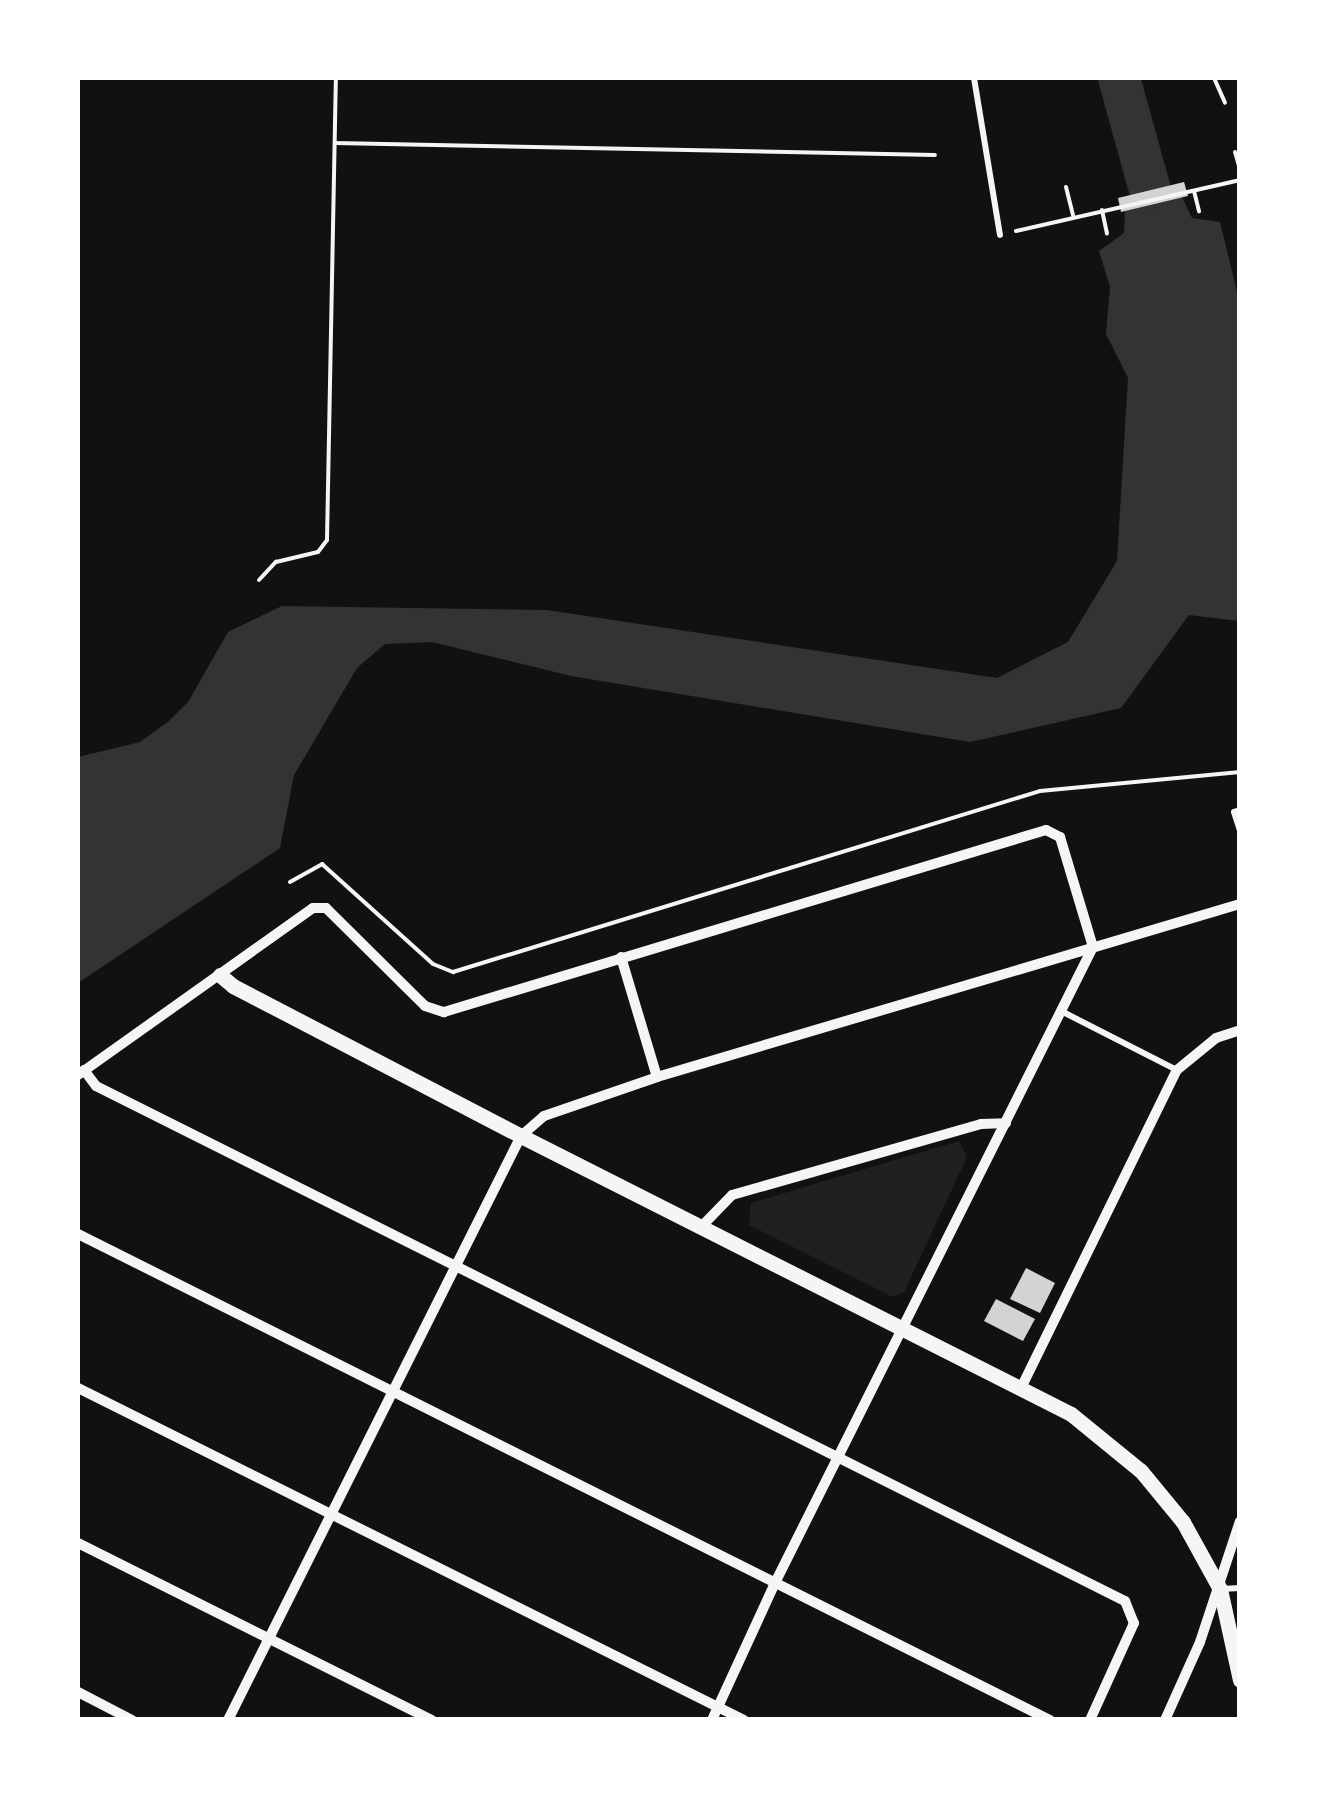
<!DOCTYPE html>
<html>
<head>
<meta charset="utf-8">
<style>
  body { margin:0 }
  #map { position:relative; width:1317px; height:1797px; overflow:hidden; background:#111; font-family:Montserrat,sans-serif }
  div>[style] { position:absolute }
  .green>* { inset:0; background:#202020 }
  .water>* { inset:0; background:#333 }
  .river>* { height:42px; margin:-21px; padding:0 21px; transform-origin:21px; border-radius:21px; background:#333 }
  .building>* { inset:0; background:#d3d3d3 }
  .path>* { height:4px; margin:-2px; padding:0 2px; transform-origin:2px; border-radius:2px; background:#f5f5f5 }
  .service>* { height:6px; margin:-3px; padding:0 3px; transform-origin:3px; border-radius:3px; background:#f5f5f5 }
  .minor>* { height:10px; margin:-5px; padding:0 5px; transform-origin:5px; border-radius:5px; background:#f5f5f5 }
  .tertiary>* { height:15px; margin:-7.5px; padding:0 7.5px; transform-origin:7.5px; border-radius:7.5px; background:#f5f5f5 }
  span { translate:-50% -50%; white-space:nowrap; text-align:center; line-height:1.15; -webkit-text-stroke:9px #fff; paint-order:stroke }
  .frame { position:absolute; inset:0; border:80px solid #fff; pointer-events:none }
</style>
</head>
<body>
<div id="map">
  <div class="green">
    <i style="clip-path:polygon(959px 1141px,967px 1157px,904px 1292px,893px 1297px,749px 1225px,751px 1203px)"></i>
  </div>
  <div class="water">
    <i style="clip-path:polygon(1182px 197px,1192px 218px,1220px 222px,1239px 300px,1239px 621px,1189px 615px,1121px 708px,970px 742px,571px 676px,432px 642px,385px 644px,357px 668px,294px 775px,280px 848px,78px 983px,78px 757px,140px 742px,169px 721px,188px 702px,228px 632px,282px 606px,547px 610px,997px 678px,1068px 642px,1117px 561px,1128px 378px,1106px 334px,1110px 287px,1099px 251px,1124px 233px,1125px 211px)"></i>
  </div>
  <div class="river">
    <i style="left:1119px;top:78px;width:116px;rotate:74.5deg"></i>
  </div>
  <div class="building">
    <i style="clip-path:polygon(1184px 182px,1188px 196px,1121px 212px,1118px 198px)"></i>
    <i style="clip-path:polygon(1026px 1268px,1055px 1283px,1040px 1313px,1010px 1299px)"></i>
    <i style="clip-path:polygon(996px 1299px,1035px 1319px,1023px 1341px,984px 1321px)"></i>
  </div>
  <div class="path">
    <i style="left:1214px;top:78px;width:27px;rotate:66deg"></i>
    <i style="left:335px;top:143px;width:600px;rotate:1.15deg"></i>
    <i style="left:1235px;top:152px;width:18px;rotate:74deg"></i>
    <i style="left:1066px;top:187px;width:30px;rotate:76deg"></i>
    <i style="left:1194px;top:191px;width:21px;rotate:76deg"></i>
    <i style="left:1102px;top:210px;width:24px;rotate:78deg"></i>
    <i style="left:1016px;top:231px;width:230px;rotate:-12.8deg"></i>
    <i style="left:259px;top:580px;width:25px;rotate:-47deg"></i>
    <i style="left:276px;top:562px;width:43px;rotate:-13.4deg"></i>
    <i style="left:318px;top:552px;width:15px;rotate:-53deg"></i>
    <i style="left:327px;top:540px;width:462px;rotate:-88.9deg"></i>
    <i style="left:290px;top:882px;width:37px;rotate:-29deg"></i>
    <i style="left:322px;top:864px;width:149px;rotate:42deg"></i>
    <i style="left:433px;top:964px;width:22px;rotate:22deg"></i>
    <i style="left:453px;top:972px;width:614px;rotate:-17.14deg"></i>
    <i style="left:1040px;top:791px;width:201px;rotate:-5.4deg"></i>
  </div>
  <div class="service">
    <i style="left:974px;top:78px;width:159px;rotate:80.6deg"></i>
    <i style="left:1240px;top:810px;width:6px;rotate:162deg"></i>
    <i style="left:1234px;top:812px;width:20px;rotate:72deg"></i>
    <i style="left:1063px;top:1012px;width:128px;rotate:27deg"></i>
    <i style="left:1221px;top:1589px;width:19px;rotate:-3deg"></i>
  </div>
  <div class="minor">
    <i style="left:621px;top:957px;width:125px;rotate:73.3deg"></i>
    <i style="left:84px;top:1070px;width:20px;rotate:53deg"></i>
    <i style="left:96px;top:1086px;width:1151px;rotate:26.59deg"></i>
    <i style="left:1125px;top:1601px;width:24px;rotate:68deg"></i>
    <i style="left:1134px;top:1623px;width:107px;rotate:114.4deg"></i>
    <i style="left:78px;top:1075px;width:288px;rotate:-35.4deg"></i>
    <i style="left:313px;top:908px;width:13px"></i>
    <i style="left:326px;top:908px;width:139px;rotate:44.7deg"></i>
    <i style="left:425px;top:1006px;width:20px;rotate:18deg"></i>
    <i style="left:444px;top:1012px;width:629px;rotate:-16.82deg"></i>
    <i style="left:1046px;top:830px;width:16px;rotate:27deg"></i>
    <i style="left:1060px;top:837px;width:115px;rotate:73.3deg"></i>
    <i style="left:1093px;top:947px;width:711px;rotate:116.57deg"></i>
    <i style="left:775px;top:1583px;width:151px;rotate:114.7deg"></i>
    <i style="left:702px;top:1226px;width:43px;rotate:-45.9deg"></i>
    <i style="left:732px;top:1195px;width:259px;rotate:-15.9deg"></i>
    <i style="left:981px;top:1124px;width:25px;rotate:-2deg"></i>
    <i style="left:78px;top:1234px;width:1087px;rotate:26.57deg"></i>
    <i style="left:1022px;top:1386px;width:352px;rotate:-63.9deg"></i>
    <i style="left:1177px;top:1070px;width:50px;rotate:-39.4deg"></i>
    <i style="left:1216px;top:1038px;width:25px;rotate:-18deg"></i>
    <i style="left:78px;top:1388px;width:744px;rotate:26.5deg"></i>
    <i style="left:78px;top:1543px;width:396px;rotate:26.6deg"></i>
    <i style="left:78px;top:1692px;width:61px;rotate:27.4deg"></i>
    <i style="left:228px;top:1720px;width:653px;rotate:-63.36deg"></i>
    <i style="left:521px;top:1136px;width:30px;rotate:-41deg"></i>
    <i style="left:544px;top:1116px;width:120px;rotate:-19deg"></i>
    <i style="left:657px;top:1077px;width:608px;rotate:-16.53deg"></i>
    <i style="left:1165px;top:1720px;width:85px;rotate:-65.8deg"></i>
    <i style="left:1200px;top:1642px;width:127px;rotate:-71.7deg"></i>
  </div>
  <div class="tertiary">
    <i style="left:220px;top:975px;width:17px;rotate:40deg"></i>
    <i style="left:233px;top:986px;width:325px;rotate:27.5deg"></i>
    <i style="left:521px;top:1136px;width:616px;rotate:26.81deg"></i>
    <i style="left:1071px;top:1414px;width:90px;rotate:39.2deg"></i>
    <i style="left:1141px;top:1471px;width:66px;rotate:50.5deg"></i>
    <i style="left:1183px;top:1522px;width:77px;rotate:61.1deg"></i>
    <i style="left:1220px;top:1589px;width:93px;rotate:77.6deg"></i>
  </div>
  <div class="frame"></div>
</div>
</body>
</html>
